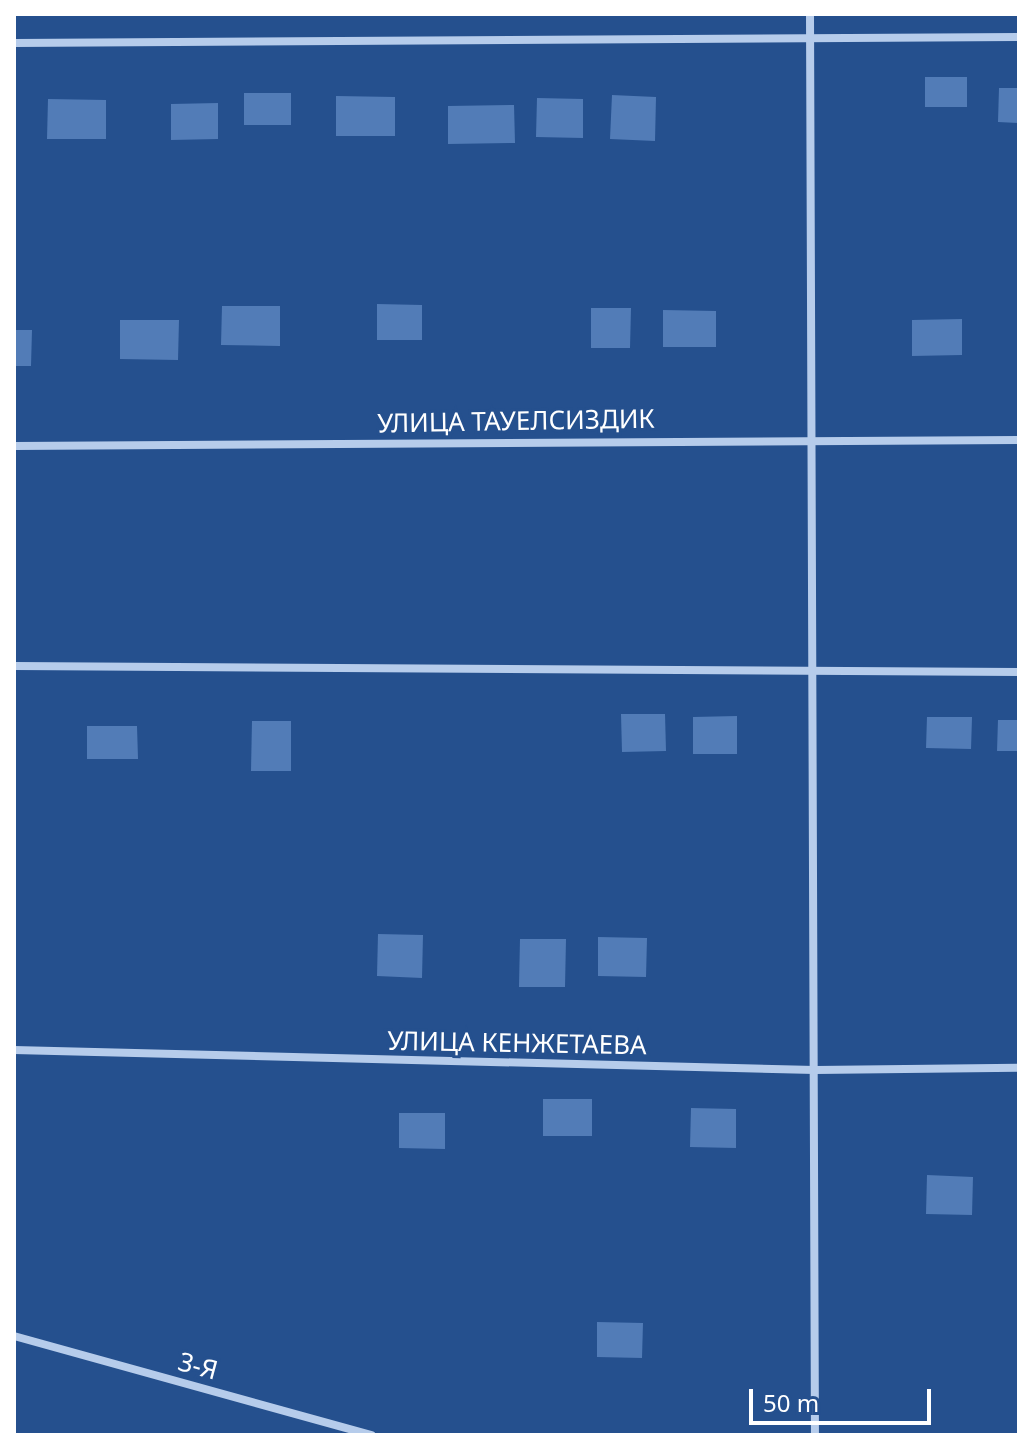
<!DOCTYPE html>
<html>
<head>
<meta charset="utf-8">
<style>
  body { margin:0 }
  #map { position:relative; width:1033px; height:1449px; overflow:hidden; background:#25508e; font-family:"Noto Sans",sans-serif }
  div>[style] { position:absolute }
  .building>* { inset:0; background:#527cb7 }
  .street>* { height:8px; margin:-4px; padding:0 4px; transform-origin:4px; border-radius:4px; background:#b6cceb }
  span { translate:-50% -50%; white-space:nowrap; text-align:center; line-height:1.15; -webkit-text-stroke:6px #25508e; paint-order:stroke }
  .street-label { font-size:26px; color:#fff }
  .frame { position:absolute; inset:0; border:16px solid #fff; pointer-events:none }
  .scale { position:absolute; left:749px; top:1389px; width:182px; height:36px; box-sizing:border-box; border:4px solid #fff; border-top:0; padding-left:10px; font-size:24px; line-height:28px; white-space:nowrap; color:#fff; -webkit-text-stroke:6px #25508e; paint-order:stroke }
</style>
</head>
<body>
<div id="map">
  <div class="building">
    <i style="clip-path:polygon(925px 77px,967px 77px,967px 107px,925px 107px)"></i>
    <i style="clip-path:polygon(999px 88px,1019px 88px,1019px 123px,998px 122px)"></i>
    <i style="clip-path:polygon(244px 93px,291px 93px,291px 125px,244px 125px)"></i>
    <i style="clip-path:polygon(612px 95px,656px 97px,655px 141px,610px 139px)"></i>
    <i style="clip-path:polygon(336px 96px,395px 97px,395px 136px,336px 136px)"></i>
    <i style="clip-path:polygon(537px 98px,583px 99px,583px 138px,536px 137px)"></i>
    <i style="clip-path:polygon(48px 99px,106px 100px,106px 139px,47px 139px)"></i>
    <i style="clip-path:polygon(218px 103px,218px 139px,171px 140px,171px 104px)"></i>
    <i style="clip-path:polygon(514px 105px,515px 143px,448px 144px,448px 106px)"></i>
    <i style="clip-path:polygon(377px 304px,422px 305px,422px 340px,377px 340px)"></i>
    <i style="clip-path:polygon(222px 306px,280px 306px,280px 346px,221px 345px)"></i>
    <i style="clip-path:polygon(591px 308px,631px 308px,630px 348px,591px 348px)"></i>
    <i style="clip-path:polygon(663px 310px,716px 311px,716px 347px,663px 347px)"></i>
    <i style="clip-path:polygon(962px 319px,962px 355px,912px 356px,912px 320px)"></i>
    <i style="clip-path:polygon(120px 320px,179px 320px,178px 360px,120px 359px)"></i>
    <i style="clip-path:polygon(14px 330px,32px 330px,31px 366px,14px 366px)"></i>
    <i style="clip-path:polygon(621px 714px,665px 714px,666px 751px,622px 752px)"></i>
    <i style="clip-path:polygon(737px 716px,737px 754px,693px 754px,693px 717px)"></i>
    <i style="clip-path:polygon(927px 717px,972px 717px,971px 749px,926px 748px)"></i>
    <i style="clip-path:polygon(998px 720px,1019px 720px,1019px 751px,997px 751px)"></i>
    <i style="clip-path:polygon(252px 721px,291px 721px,291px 771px,251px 771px)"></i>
    <i style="clip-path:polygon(87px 726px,137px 726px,138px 759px,87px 759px)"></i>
    <i style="clip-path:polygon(378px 934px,423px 935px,422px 978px,377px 976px)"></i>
    <i style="clip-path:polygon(598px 937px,647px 938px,646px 977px,598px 976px)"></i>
    <i style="clip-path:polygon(520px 939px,566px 939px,565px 987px,519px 987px)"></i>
    <i style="clip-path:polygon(543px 1099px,592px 1099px,592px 1136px,543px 1136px)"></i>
    <i style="clip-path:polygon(691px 1108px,736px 1109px,736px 1148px,690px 1147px)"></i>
    <i style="clip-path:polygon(399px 1113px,445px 1113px,445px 1149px,399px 1148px)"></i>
    <i style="clip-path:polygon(927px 1175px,973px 1177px,972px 1215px,926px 1214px)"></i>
    <i style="clip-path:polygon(597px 1322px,643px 1323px,642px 1358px,597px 1357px)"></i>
  </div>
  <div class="street">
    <i style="left:810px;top:14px;width:1421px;rotate:89.8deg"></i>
    <i style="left:14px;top:43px;width:1005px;rotate:-0.34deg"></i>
    <i style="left:14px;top:446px;width:1005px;rotate:-0.34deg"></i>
    <i style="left:14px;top:666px;width:1005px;rotate:0.34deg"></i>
    <i style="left:14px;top:1050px;width:801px;rotate:1.43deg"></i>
    <i style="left:815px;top:1070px;width:204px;rotate:-0.6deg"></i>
    <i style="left:14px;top:1336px;width:371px;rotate:15.5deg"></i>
  </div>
  <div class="street-label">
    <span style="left:516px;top:421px;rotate:-1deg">УЛИЦА ТАУЕЛСИЗДИК</span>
    <span style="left:517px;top:1043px;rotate:1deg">УЛИЦА КЕНЖЕТАЕВА</span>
    <span style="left:198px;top:1366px;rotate:15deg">3-Я</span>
  </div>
  <div class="frame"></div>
  <div class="scale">50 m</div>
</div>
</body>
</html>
